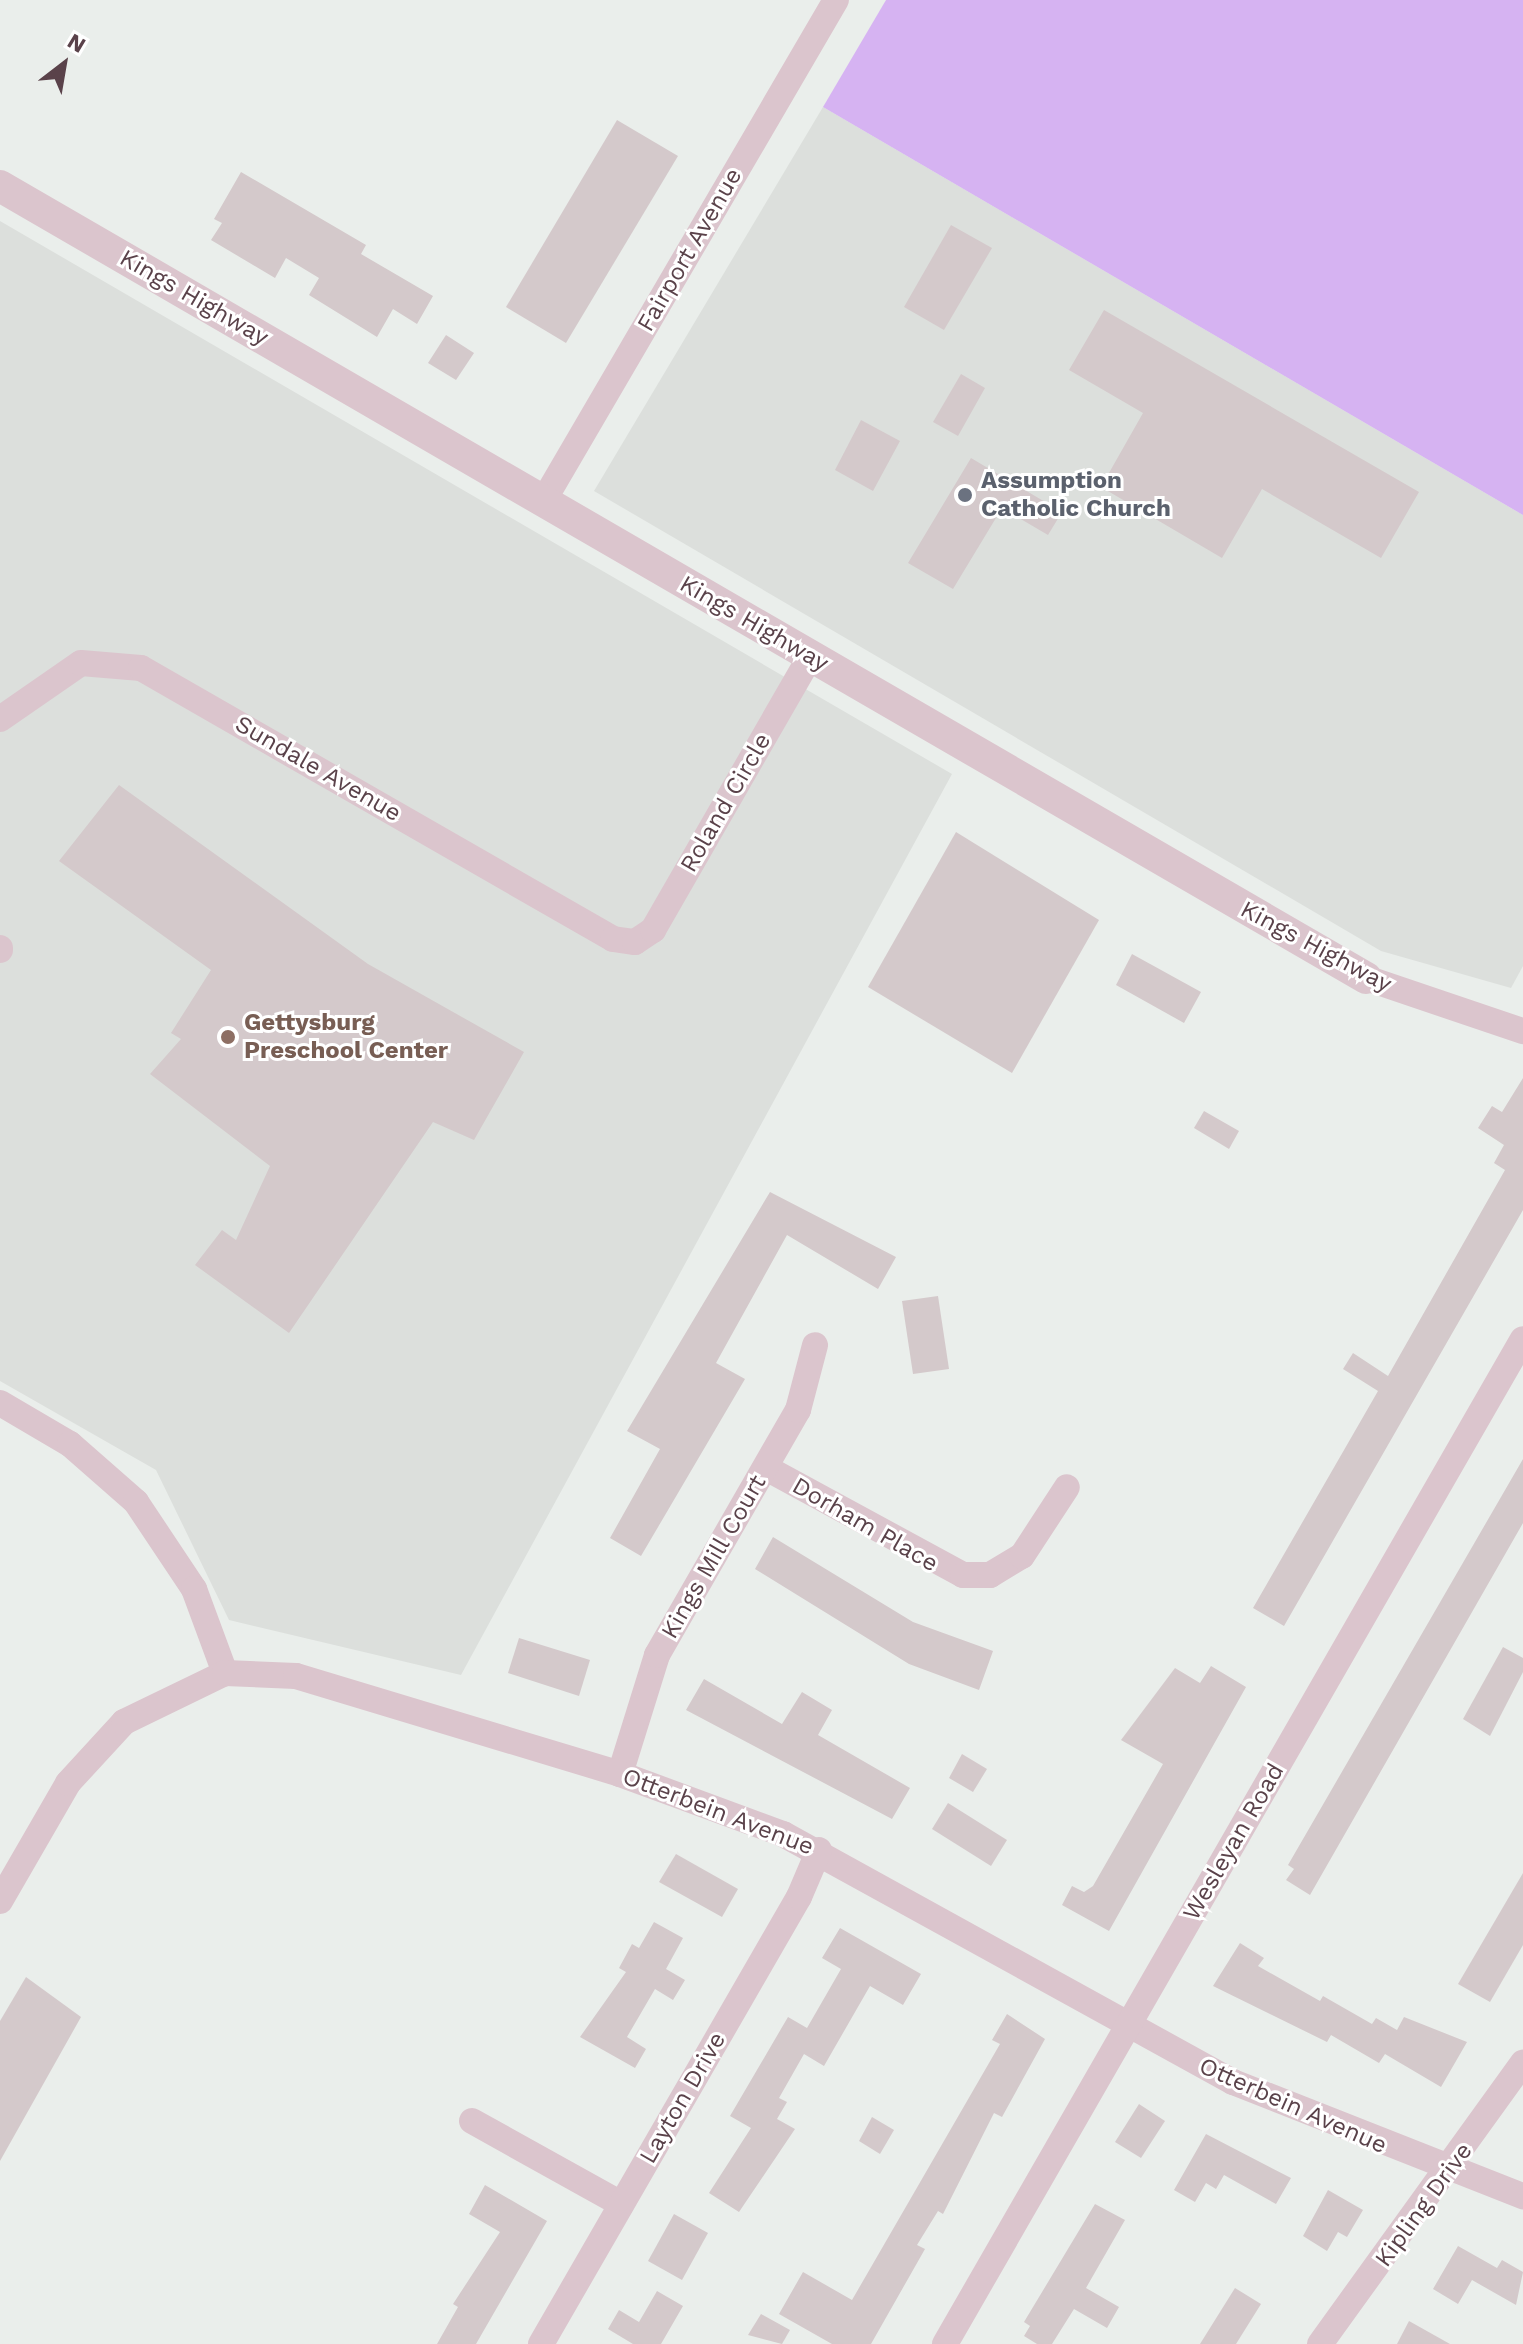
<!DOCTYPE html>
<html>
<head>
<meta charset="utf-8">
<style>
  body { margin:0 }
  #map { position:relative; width:1523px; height:2344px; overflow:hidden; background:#eaeeeb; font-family:"Work Sans",sans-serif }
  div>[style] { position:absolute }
  .education>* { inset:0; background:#dcdfdc }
  .green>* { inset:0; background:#d6b3f2 }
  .building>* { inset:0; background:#d4c9cb }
  .minor>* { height:26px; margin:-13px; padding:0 13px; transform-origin:13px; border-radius:13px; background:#dbc5cd }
  .tertiary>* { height:32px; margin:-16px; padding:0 16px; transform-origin:16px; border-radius:16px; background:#dbc5cd }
  .dots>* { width:22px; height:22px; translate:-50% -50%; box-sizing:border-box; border:4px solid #fff; border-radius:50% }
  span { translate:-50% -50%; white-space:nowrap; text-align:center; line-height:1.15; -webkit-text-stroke:6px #fff; paint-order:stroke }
  .street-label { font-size:24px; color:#5a424a }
  .worship-label { font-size:24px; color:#5b616d; font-weight:700 }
  .left { translate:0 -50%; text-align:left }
  .education-label { font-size:24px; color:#785e54; font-weight:700 }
  .north { position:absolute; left:24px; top:24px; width:80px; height:80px; -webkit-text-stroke:6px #fff; paint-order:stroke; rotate:31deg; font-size:22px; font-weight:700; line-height:32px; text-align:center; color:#5a424a }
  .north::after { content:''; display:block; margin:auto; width:28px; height:36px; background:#5a424a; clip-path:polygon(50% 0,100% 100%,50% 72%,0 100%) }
</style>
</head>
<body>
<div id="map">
  <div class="education">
    <i style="clip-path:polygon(823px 107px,1523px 515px,1523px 966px,1511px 988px,1381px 951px,594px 491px)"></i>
    <i style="clip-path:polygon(0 221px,952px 774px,461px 1675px,229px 1620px,156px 1470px,0 1381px)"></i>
  </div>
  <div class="green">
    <i style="clip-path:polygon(886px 0,1523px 0,1523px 515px,823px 107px)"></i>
  </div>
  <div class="building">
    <i style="clip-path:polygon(617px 120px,678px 156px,566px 343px,506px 307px)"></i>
    <i style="clip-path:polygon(241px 172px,366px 245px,361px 254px,433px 296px,417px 324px,393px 309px,377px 337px,309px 295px,319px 278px,286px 258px,275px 278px,211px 240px,222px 223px,214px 219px)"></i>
    <i style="clip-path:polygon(951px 225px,992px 248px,944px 330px,904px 307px)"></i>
    <i style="clip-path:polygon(1104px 310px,1419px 492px,1381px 558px,1262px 489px,1222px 558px,1101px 487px,1143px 413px,1069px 370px)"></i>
    <i style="clip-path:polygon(446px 335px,474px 353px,456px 380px,428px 363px)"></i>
    <i style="clip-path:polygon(961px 374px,985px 388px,958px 436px,933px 422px)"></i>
    <i style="clip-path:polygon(861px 420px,900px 441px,873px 491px,835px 470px)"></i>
    <i style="clip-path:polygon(971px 458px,1062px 512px,1048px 535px,1002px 508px,953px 589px,908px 563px)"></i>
    <i style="clip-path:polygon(119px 785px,368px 964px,524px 1052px,474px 1140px,433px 1122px,289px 1333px,195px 1265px,222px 1230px,236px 1240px,270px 1166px,150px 1074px,181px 1039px,171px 1033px,211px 970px,59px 861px)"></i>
    <i style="clip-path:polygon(956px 832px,1099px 920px,1012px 1073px,868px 987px)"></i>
    <i style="clip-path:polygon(1132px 954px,1201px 992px,1184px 1023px,1116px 985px)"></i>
    <i style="clip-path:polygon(1523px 1078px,1523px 1210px,1284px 1626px,1253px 1608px,1378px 1391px,1343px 1369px,1353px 1353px,1388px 1376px,1505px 1170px,1494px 1163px,1504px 1145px,1478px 1128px,1492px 1106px,1502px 1112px)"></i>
    <i style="clip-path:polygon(1204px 1111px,1239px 1131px,1229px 1149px,1194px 1128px)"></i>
    <i style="clip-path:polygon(770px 1192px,896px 1257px,878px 1289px,787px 1235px,716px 1363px,745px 1379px,641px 1556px,610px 1538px,660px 1449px,627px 1431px)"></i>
    <i style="clip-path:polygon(938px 1296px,949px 1369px,913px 1374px,902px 1301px)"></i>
    <i style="clip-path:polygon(1523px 1459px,1523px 1523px,1310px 1895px,1286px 1880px,1294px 1869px,1288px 1865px)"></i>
    <i style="clip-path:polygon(773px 1537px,913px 1622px,993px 1651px,979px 1690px,909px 1664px,755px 1569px)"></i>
    <i style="clip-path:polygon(519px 1638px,590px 1660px,579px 1696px,508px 1673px)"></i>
    <i style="clip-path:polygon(1503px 1647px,1523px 1658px,1523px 1672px,1490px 1736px,1463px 1719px)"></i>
    <i style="clip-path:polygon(1211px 1666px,1246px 1687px,1109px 1931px,1062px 1905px,1072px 1886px,1084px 1892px,1093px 1886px,1163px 1764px,1121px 1740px,1175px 1668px,1200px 1683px)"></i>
    <i style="clip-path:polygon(704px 1679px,782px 1724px,802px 1692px,832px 1710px,818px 1735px,910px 1788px,892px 1819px,686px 1710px)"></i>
    <i style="clip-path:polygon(962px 1754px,987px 1769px,973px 1792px,949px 1778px)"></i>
    <i style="clip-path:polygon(948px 1803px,1007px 1840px,991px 1866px,932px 1829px)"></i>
    <i style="clip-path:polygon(676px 1854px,738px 1889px,722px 1917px,659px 1882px)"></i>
    <i style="clip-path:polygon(1523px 1873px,1523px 1945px,1490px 2002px,1458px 1984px)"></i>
    <i style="clip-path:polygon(654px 1922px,683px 1938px,666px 1969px,685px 1980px,673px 2000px,655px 1989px,627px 2037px,646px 2049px,635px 2068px,580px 2037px,626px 1972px,619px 1968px,632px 1944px,639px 1948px)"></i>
    <i style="clip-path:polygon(840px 1928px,921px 1974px,903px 2005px,870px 1986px,824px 2066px,804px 2054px,779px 2098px,787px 2102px,777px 2119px,795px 2129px,739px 2212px,709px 2193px,751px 2128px,730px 2116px,788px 2017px,807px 2028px,841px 1969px,822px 1958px)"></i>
    <i style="clip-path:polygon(1240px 1943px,1264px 1958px,1258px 1966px,1320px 2001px,1323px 1996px,1372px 2024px,1376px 2018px,1397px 2030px,1404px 2017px,1467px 2042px,1441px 2087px,1385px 2054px,1379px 2063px,1331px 2035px,1327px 2042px,1213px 1986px)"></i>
    <i style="clip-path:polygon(26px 1977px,81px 2017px,0 2161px,0 2021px)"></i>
    <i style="clip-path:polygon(1007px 2014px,1045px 2039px,1002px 2117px,994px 2113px,943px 2214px,938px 2211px,917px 2245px,925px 2249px,871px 2344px,832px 2344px,779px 2314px,803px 2272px,852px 2300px,1000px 2044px,992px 2040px)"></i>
    <i style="clip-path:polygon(1139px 2104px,1165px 2121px,1141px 2158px,1115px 2142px)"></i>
    <i style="clip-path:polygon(872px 2117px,894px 2130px,880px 2154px,859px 2141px)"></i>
    <i style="clip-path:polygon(1206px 2134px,1291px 2178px,1276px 2204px,1224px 2175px,1216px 2189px,1206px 2183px,1195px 2202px,1174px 2190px)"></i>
    <i style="clip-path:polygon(485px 2185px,547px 2221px,476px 2344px,437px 2344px,458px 2307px,453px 2304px,500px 2232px,469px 2214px)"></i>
    <i style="clip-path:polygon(1328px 2190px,1363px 2210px,1347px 2237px,1338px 2232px,1327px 2251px,1303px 2236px)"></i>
    <i style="clip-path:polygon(1095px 2204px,1125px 2220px,1086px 2288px,1119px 2307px,1107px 2328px,1074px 2309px,1052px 2344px,1037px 2344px,1024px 2336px,1030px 2326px,1024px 2322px)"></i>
    <i style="clip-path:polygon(674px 2214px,708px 2233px,682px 2280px,648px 2261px)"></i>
    <i style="clip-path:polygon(1458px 2246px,1497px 2268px,1502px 2260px,1523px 2272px,1516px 2305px,1472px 2280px,1458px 2304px,1433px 2289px)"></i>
    <i style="clip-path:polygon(1235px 2288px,1261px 2304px,1236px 2344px,1200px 2344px)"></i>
    <i style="clip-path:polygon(657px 2291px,683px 2306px,661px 2344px,633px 2344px,608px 2329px,619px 2310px,639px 2322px)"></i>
    <i style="clip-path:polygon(761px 2314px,790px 2330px,782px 2344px,748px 2335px)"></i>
    <i style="clip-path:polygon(1409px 2321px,1450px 2344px,1397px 2344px)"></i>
  </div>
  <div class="minor">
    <i style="left:544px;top:500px;width:579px;rotate:-59.72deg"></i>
    <i style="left:0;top:719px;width:98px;rotate:-34.7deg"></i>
    <i style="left:81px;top:663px;width:60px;rotate:4.8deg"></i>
    <i style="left:141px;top:668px;width:544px;rotate:29.86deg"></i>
    <i style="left:613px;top:939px;width:22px;rotate:8deg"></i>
    <i style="left:635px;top:942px;width:22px;rotate:-34deg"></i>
    <i style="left:653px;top:930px;width:315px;rotate:-60.1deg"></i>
    <i style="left:0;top:948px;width:2px;rotate:90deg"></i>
    <i style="left:1366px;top:978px;width:166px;rotate:18.7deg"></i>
    <i style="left:0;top:1403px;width:81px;rotate:30.4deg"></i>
    <i style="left:70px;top:1444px;width:88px;rotate:41.3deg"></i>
    <i style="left:136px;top:1502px;width:105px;rotate:56.3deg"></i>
    <i style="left:194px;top:1589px;width:90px;rotate:69.7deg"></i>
    <i style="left:766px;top:1468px;width:224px;rotate:28.5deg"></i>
    <i style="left:963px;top:1575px;width:27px"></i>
    <i style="left:990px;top:1575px;width:37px;rotate:-31deg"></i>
    <i style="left:1022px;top:1556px;width:82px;rotate:-56.9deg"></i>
    <i style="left:620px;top:1774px;width:125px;rotate:-72.7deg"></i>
    <i style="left:657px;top:1655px;width:283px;rotate:-60.1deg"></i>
    <i style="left:798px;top:1410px;width:67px;rotate:-75.3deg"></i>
    <i style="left:0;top:1901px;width:136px;rotate:-60deg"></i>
    <i style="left:68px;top:1783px;width:83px;rotate:-47.4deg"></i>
    <i style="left:124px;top:1722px;width:112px;rotate:-25.9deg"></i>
    <i style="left:225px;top:1673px;width:71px;rotate:2.4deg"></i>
    <i style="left:296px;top:1676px;width:338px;rotate:16.8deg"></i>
    <i style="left:620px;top:1774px;width:174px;rotate:20.2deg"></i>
    <i style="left:783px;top:1834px;width:514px;rotate:28.86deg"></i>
    <i style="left:1233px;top:2082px;width:312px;rotate:21.5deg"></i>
    <i style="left:472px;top:2121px;width:171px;rotate:29.1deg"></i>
    <i style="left:541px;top:2344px;width:516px;rotate:-60.01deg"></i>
    <i style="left:799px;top:1897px;width:51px;rotate:-66.9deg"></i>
    <i style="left:945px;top:2344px;width:1159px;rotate:-60.1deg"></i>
    <i style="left:1320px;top:2344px;width:347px;rotate:-54.2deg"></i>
  </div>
  <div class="tertiary">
    <i style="left:0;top:186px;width:1579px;rotate:30.1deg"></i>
  </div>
  <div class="dots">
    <i style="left:965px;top:495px;background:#6b7280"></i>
    <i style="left:228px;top:1037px;background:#8d6e63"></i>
  </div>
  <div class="street-label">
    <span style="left:690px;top:250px;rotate:-60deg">Fairport Avenue</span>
    <span style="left:194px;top:298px;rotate:30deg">Kings Highway</span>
    <span style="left:754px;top:624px;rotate:30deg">Kings Highway</span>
    <span style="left:318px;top:769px;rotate:30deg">Sundale Avenue</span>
    <span style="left:726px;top:803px;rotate:-60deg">Roland Circle</span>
    <span style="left:1316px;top:947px;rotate:28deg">Kings Highway</span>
    <span style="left:865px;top:1525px;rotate:30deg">Dorham Place</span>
    <span style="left:714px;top:1557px;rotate:-60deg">Kings Mill Court</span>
    <span style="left:718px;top:1812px;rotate:21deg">Otterbein Avenue</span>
    <span style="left:1234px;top:1842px;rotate:-60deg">Wesleyan Road</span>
    <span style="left:683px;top:2098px;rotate:-60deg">Layton Drive</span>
    <span style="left:1293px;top:2106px;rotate:24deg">Otterbein Avenue</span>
    <span style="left:1424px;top:2205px;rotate:-54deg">Kipling Drive</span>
  </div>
  <div class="worship-label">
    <span class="left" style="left:981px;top:495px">Assumption<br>Catholic Church</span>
  </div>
  <div class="education-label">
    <span class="left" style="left:244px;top:1037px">Gettysburg<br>Preschool Center</span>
  </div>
  <div class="north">N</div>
</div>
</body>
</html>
